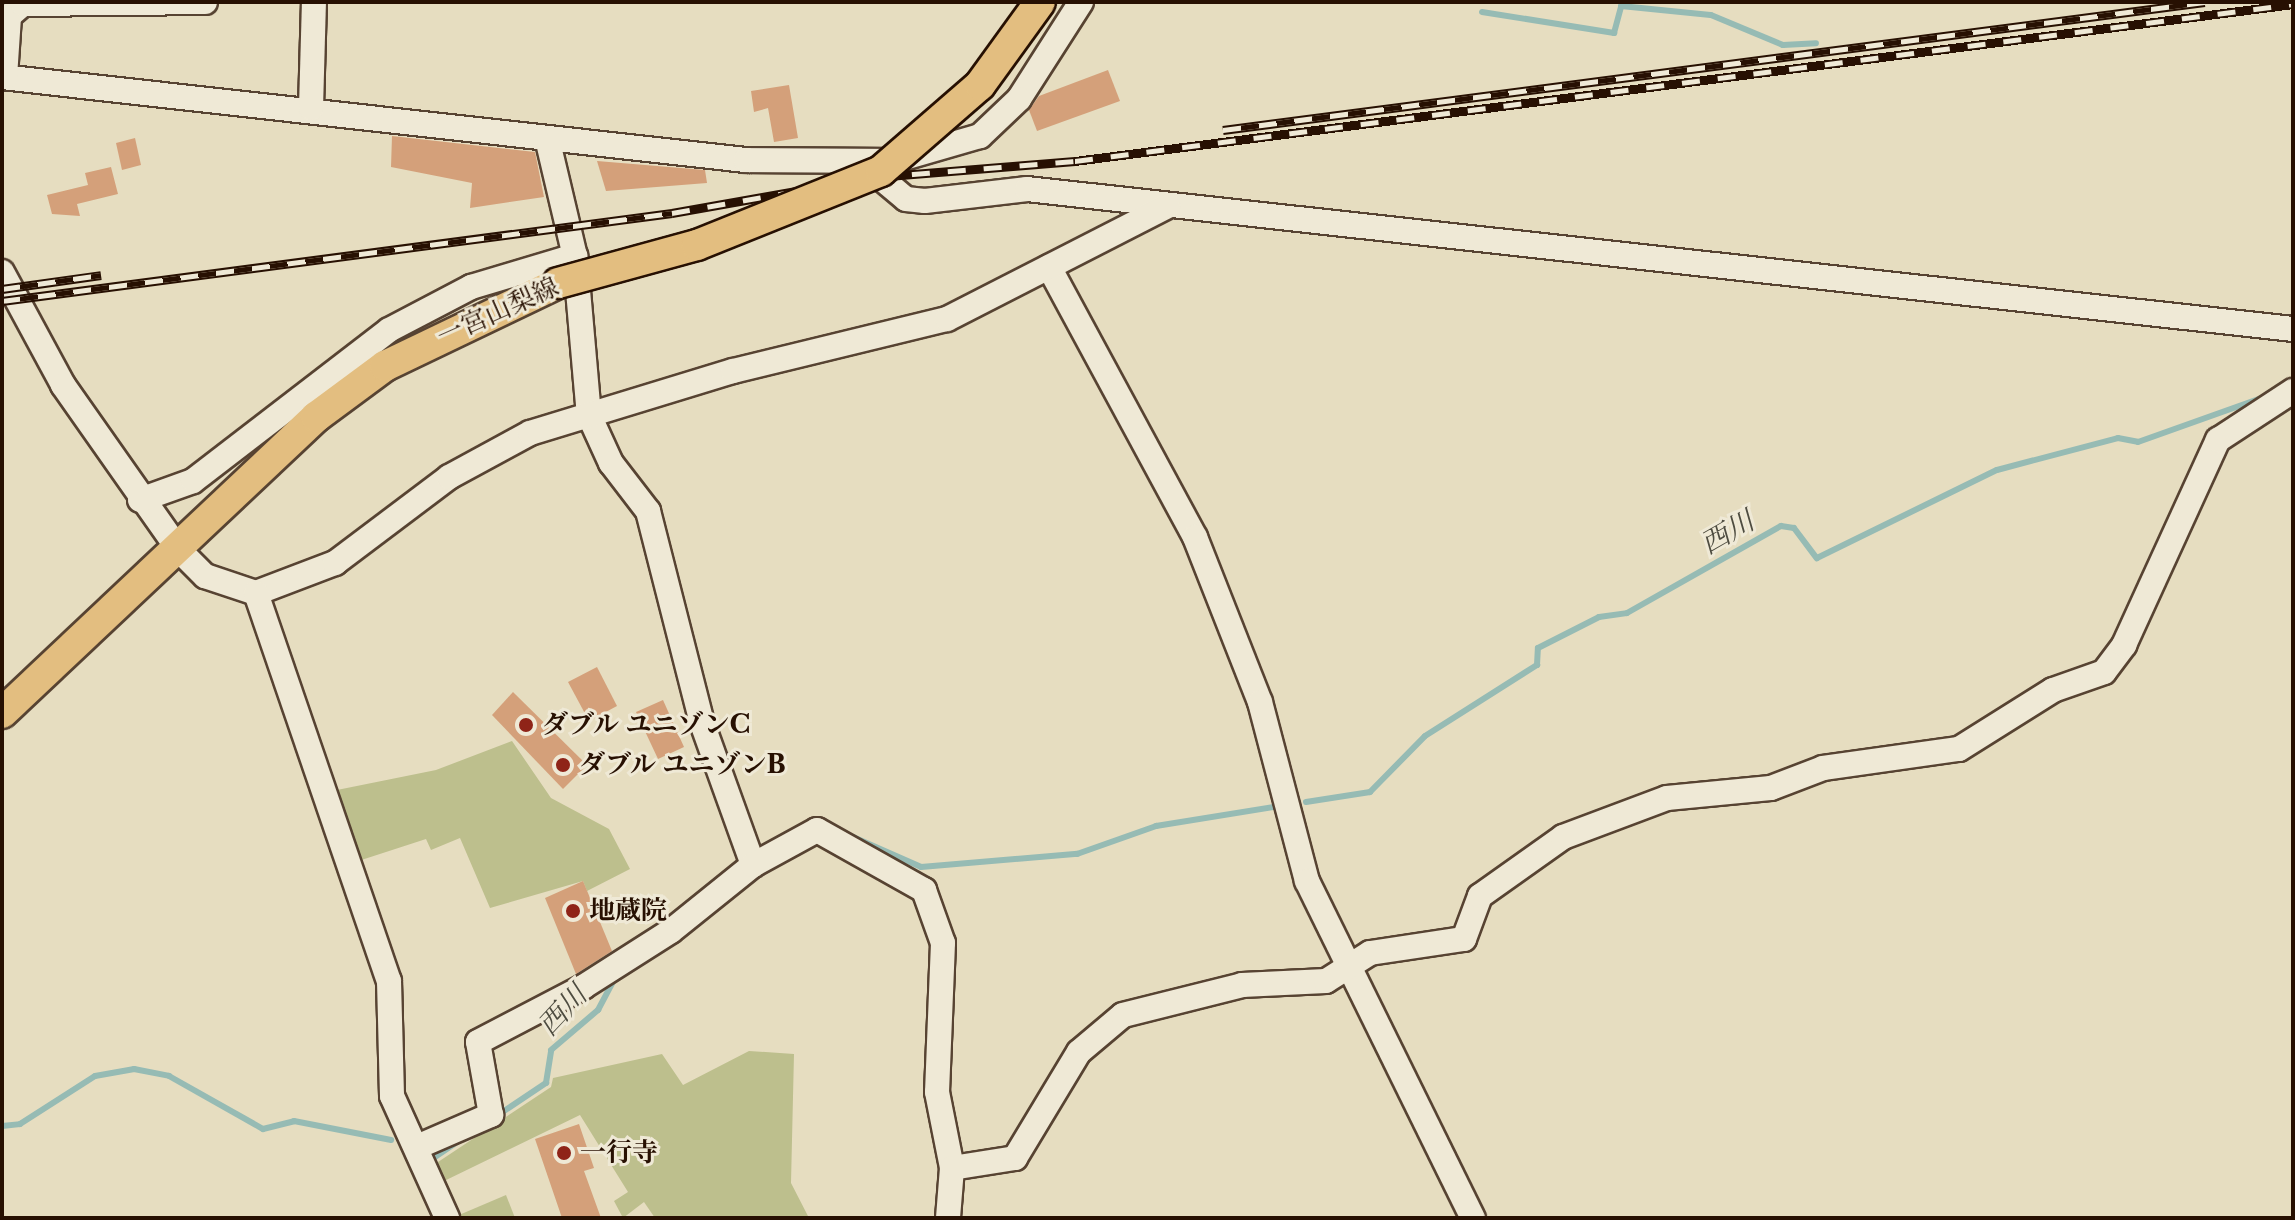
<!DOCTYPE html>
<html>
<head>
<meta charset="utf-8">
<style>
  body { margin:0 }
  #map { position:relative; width:2295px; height:1220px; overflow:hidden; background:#e6ddc0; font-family:"Libre Caslon Text","Noto Serif JP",serif }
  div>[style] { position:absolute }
  .green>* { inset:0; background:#bdbf8d }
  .stream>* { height:6px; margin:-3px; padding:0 3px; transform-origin:3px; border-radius:3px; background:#96bbb4 }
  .building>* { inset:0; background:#d4a07a }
  .roads { filter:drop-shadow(2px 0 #574332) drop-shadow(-2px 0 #574332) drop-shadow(0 2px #574332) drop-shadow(0 -2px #574332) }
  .minor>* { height:24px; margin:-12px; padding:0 12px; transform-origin:12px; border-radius:12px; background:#efe9d6 }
  .major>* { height:30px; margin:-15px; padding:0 15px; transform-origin:15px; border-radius:15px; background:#e3be80 }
  .rail>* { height:9px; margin-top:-4.5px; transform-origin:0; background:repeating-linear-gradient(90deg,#efe9d6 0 18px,#271002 0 36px); box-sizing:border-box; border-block:2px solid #271002 }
  .bridges { filter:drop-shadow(2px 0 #271002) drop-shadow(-2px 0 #271002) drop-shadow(0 2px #271002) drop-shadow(0 -2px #271002) }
  .major-bridge>* { height:30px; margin:-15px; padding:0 15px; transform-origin:15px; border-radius:15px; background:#e3be80 }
  .dots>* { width:22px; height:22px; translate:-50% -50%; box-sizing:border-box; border:4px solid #efe9d6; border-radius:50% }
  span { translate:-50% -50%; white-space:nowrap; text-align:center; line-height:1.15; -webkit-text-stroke:6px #efe9d6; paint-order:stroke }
  .street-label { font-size:26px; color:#271002 }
  .poi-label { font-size:26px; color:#271002; font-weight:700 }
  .left { translate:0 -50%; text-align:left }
  .water-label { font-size:28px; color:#4e4c40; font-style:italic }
  .frame { position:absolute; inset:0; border:4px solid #271002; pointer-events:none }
</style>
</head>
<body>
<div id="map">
  <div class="green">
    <i style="clip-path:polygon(512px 741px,551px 798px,609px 829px,630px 869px,587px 891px,583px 881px,490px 908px,460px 838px,431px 850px,426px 839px,346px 865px,332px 791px,436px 770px)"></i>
    <i style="clip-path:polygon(749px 1051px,794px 1054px,791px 1183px,809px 1218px,655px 1218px,644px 1202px,623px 1218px,614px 1201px,628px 1192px,580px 1115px,440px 1183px,435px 1164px,551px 1087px,553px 1078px,662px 1054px,683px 1085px)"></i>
    <i style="clip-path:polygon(506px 1195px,515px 1218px,460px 1218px,459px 1215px)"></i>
  </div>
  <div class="stream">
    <i style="left:1482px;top:12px;width:134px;rotate:9deg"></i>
    <i style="left:1614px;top:33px;width:28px;rotate:-75deg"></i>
    <i style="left:1621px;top:6px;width:90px;rotate:5.7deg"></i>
    <i style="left:1711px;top:15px;width:78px;rotate:22.6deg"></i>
    <i style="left:1783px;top:45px;width:33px;rotate:-3deg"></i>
    <i style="left:1306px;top:802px;width:65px;rotate:-8.9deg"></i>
    <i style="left:1370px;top:792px;width:78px;rotate:-45.5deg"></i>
    <i style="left:1425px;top:736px;width:133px;rotate:-32.4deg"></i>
    <i style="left:1537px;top:665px;width:17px;rotate:-87deg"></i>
    <i style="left:1538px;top:648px;width:68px;rotate:-26.9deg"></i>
    <i style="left:1599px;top:617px;width:28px;rotate:-8deg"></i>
    <i style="left:1627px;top:613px;width:177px;rotate:-29.5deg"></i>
    <i style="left:1781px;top:526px;width:13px;rotate:9deg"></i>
    <i style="left:1794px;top:528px;width:38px;rotate:53deg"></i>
    <i style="left:1817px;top:558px;width:200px;rotate:-26.1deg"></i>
    <i style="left:1997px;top:470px;width:125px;rotate:-14.8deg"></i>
    <i style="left:2118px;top:438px;width:20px;rotate:11deg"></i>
    <i style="left:2138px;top:442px;width:137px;rotate:-19.6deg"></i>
    <i style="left:853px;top:837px;width:74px;rotate:23.8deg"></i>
    <i style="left:921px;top:867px;width:157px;rotate:-4.8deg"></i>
    <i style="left:1077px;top:854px;width:84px;rotate:-19.5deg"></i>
    <i style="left:1156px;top:826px;width:119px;rotate:-9.2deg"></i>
    <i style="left:498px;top:1115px;width:58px;rotate:-33.7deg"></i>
    <i style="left:546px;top:1083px;width:33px;rotate:-81deg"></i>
    <i style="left:551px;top:1050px;width:62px;rotate:-40.4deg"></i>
    <i style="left:598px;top:1010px;width:36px;rotate:-62deg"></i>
    <i style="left:2px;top:1126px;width:18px;rotate:-6deg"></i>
    <i style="left:20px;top:1124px;width:89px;rotate:-32.6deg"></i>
    <i style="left:95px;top:1076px;width:40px;rotate:-10deg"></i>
    <i style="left:134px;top:1069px;width:36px;rotate:11deg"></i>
    <i style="left:169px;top:1076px;width:108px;rotate:29.4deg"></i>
    <i style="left:263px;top:1129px;width:32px;rotate:-14deg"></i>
    <i style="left:294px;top:1121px;width:99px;rotate:11.1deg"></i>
    <i style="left:432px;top:1159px;width:36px;rotate:-34deg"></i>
  </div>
  <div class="building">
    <i style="clip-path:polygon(1108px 70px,1120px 101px,1037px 131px,1029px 110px,1039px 96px)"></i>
    <i style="clip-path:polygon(789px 85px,798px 138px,774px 142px,768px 108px,754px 112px,751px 91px)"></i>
    <i style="clip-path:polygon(392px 136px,535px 152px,544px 197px,470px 208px,472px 183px,391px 167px)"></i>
    <i style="clip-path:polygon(135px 138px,141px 165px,122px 170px,116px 143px)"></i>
    <i style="clip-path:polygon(597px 161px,705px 170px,707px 183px,606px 191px)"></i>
    <i style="clip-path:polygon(111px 167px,118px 194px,77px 204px,80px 216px,52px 214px,47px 195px,88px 185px,85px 173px)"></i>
    <i style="clip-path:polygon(597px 667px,617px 706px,589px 721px,568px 682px)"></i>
    <i style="clip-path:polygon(513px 692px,587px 765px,563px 789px,492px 715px)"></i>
    <i style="clip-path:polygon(663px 700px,684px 747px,658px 759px,636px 712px)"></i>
    <i style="clip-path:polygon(583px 881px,612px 951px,576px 974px,545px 898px)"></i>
    <i style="clip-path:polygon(579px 1124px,594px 1168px,584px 1171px,601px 1218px,562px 1218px,535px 1139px)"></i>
  </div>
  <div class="roads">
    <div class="minor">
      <i style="left:1081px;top:2px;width:115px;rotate:122.6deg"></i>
      <i style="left:1019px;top:99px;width:54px;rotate:136.5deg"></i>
      <i style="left:980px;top:136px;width:116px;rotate:163.9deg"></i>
      <i style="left:869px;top:168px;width:48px;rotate:40deg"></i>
      <i style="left:906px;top:199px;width:19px;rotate:6deg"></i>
      <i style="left:925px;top:201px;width:103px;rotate:-6.7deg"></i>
      <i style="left:1027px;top:189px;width:1274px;rotate:6.31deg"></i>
      <i style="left:2px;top:77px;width:749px;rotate:6.37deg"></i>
      <i style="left:746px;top:160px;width:141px;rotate:0.4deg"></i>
      <i style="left:5px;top:77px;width:61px;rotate:-86.2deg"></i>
      <i style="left:9px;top:16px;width:18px;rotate:-41deg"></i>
      <i style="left:23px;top:4px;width:182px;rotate:-0.6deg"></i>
      <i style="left:311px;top:108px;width:106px;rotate:-88.4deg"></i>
      <i style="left:547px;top:138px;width:121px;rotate:76.7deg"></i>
      <i style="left:575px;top:256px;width:160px;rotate:85deg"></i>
      <i style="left:589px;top:415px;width:53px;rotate:65.4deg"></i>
      <i style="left:611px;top:463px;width:61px;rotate:52.4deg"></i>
      <i style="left:648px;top:511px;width:219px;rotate:75.7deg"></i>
      <i style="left:702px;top:723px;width:151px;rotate:70.2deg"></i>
      <i style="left:1049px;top:267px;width:307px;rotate:61.6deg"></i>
      <i style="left:1195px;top:537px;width:177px;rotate:68.5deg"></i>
      <i style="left:1260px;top:702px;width:185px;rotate:75.3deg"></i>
      <i style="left:1307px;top:881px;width:376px;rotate:63.8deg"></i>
      <i style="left:2px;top:272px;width:128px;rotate:61.6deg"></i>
      <i style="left:63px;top:385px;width:202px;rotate:54.9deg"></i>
      <i style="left:179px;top:550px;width:37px;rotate:45deg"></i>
      <i style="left:205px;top:576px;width:54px;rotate:18.4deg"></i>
      <i style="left:256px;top:593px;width:85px;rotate:-20.8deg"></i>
      <i style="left:335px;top:563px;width:143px;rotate:-37deg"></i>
      <i style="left:449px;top:477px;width:92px;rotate:-28.5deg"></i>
      <i style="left:530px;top:433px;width:212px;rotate:-17deg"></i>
      <i style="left:733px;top:371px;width:220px;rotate:-13.7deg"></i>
      <i style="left:947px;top:319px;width:248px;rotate:-27.1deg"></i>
      <i style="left:140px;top:500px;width:56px;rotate:-19.7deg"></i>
      <i style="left:193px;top:481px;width:247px;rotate:-37.6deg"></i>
      <i style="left:389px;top:330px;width:93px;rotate:-27.7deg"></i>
      <i style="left:471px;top:287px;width:109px;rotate:-16.6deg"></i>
      <i style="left:256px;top:593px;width:410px;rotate:71.1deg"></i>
      <i style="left:389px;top:981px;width:115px;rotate:88.5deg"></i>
      <i style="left:392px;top:1096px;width:134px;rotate:65.7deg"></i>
      <i style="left:417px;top:1147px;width:81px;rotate:-23.4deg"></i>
      <i style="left:491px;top:1115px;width:74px;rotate:-100.1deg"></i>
      <i style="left:478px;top:1042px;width:119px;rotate:-27.6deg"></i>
      <i style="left:583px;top:987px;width:104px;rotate:-32.5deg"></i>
      <i style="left:671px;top:931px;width:105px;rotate:-38.8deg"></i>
      <i style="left:753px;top:865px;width:73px;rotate:-28.7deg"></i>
      <i style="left:817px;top:830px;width:123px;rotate:29.3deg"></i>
      <i style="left:924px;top:890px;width:56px;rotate:70.3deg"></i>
      <i style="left:943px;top:943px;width:149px;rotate:92.3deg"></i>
      <i style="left:937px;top:1092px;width:77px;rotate:78.8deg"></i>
      <i style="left:952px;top:1168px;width:50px;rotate:94.6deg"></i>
      <i style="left:952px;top:1168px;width:64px;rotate:-9deg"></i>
      <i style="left:1015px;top:1158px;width:124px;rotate:-58.9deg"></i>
      <i style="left:1079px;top:1052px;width:57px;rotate:-40.1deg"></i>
      <i style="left:1123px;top:1015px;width:123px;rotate:-14.1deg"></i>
      <i style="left:1242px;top:985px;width:84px;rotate:-2.7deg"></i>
      <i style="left:1326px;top:981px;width:52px;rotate:-32.5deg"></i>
      <i style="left:1370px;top:953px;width:95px;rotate:-8.5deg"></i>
      <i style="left:1464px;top:939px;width:46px;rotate:-69.6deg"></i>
      <i style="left:1480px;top:896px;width:102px;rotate:-35.4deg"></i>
      <i style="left:1563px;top:837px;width:111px;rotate:-20.6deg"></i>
      <i style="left:1667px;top:798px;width:104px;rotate:-5.5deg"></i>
      <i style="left:1771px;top:788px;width:56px;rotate:-21deg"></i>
      <i style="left:1823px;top:768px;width:137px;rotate:-8deg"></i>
      <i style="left:1959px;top:749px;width:111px;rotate:-32.1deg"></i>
      <i style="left:2053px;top:690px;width:54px;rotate:-19.4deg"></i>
      <i style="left:2104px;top:672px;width:34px;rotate:-53deg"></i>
      <i style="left:2124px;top:645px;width:226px;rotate:-65.4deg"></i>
      <i style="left:2218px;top:440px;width:90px;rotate:-33.2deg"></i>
    </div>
    <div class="major">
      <i style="left:2px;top:713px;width:432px;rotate:-43.3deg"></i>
      <i style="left:316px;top:417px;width:86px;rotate:-36.5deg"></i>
      <i style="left:385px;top:366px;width:192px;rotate:-25.6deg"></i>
    </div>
  </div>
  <div class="rail">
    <i style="left:1223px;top:130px;width:990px;rotate:-7.43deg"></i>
    <i style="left:2px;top:289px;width:100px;rotate:-8deg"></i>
    <i style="left:2px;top:301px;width:676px;rotate:-7.48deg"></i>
    <i style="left:672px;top:213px;width:207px;rotate:-10deg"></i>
    <i style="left:876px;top:177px;width:200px;rotate:-4.6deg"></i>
    <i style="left:1075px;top:161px;width:1228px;rotate:-7.34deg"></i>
  </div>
  <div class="bridges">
    <div class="major-bridge">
      <i style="left:558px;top:283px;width:144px;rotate:-15.3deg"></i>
      <i style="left:697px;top:245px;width:198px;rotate:-21.9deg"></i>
      <i style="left:881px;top:171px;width:131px;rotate:-41deg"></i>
      <i style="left:980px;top:85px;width:102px;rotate:-54.1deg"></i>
    </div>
  </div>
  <div class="dots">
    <i style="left:526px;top:725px;background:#8f2418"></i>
    <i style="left:563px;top:765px;background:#8f2418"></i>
    <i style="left:573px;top:911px;background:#8f2418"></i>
    <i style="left:564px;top:1153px;background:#8f2418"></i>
  </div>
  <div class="street-label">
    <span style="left:498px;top:312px;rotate:-24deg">一宮山梨線</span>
  </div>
  <div class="poi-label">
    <span class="left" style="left:542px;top:725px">ダブル ユニゾンC</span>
    <span class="left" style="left:579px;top:765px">ダブル ユニゾンB</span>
    <span class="left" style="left:589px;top:911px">地蔵院</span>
    <span class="left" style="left:580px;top:1153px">一行寺</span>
  </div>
  <div class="water-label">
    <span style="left:1727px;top:532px;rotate:-30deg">西川</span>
    <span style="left:562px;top:1010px;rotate:-47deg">西川</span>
  </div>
  <div class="frame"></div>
</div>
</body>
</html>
